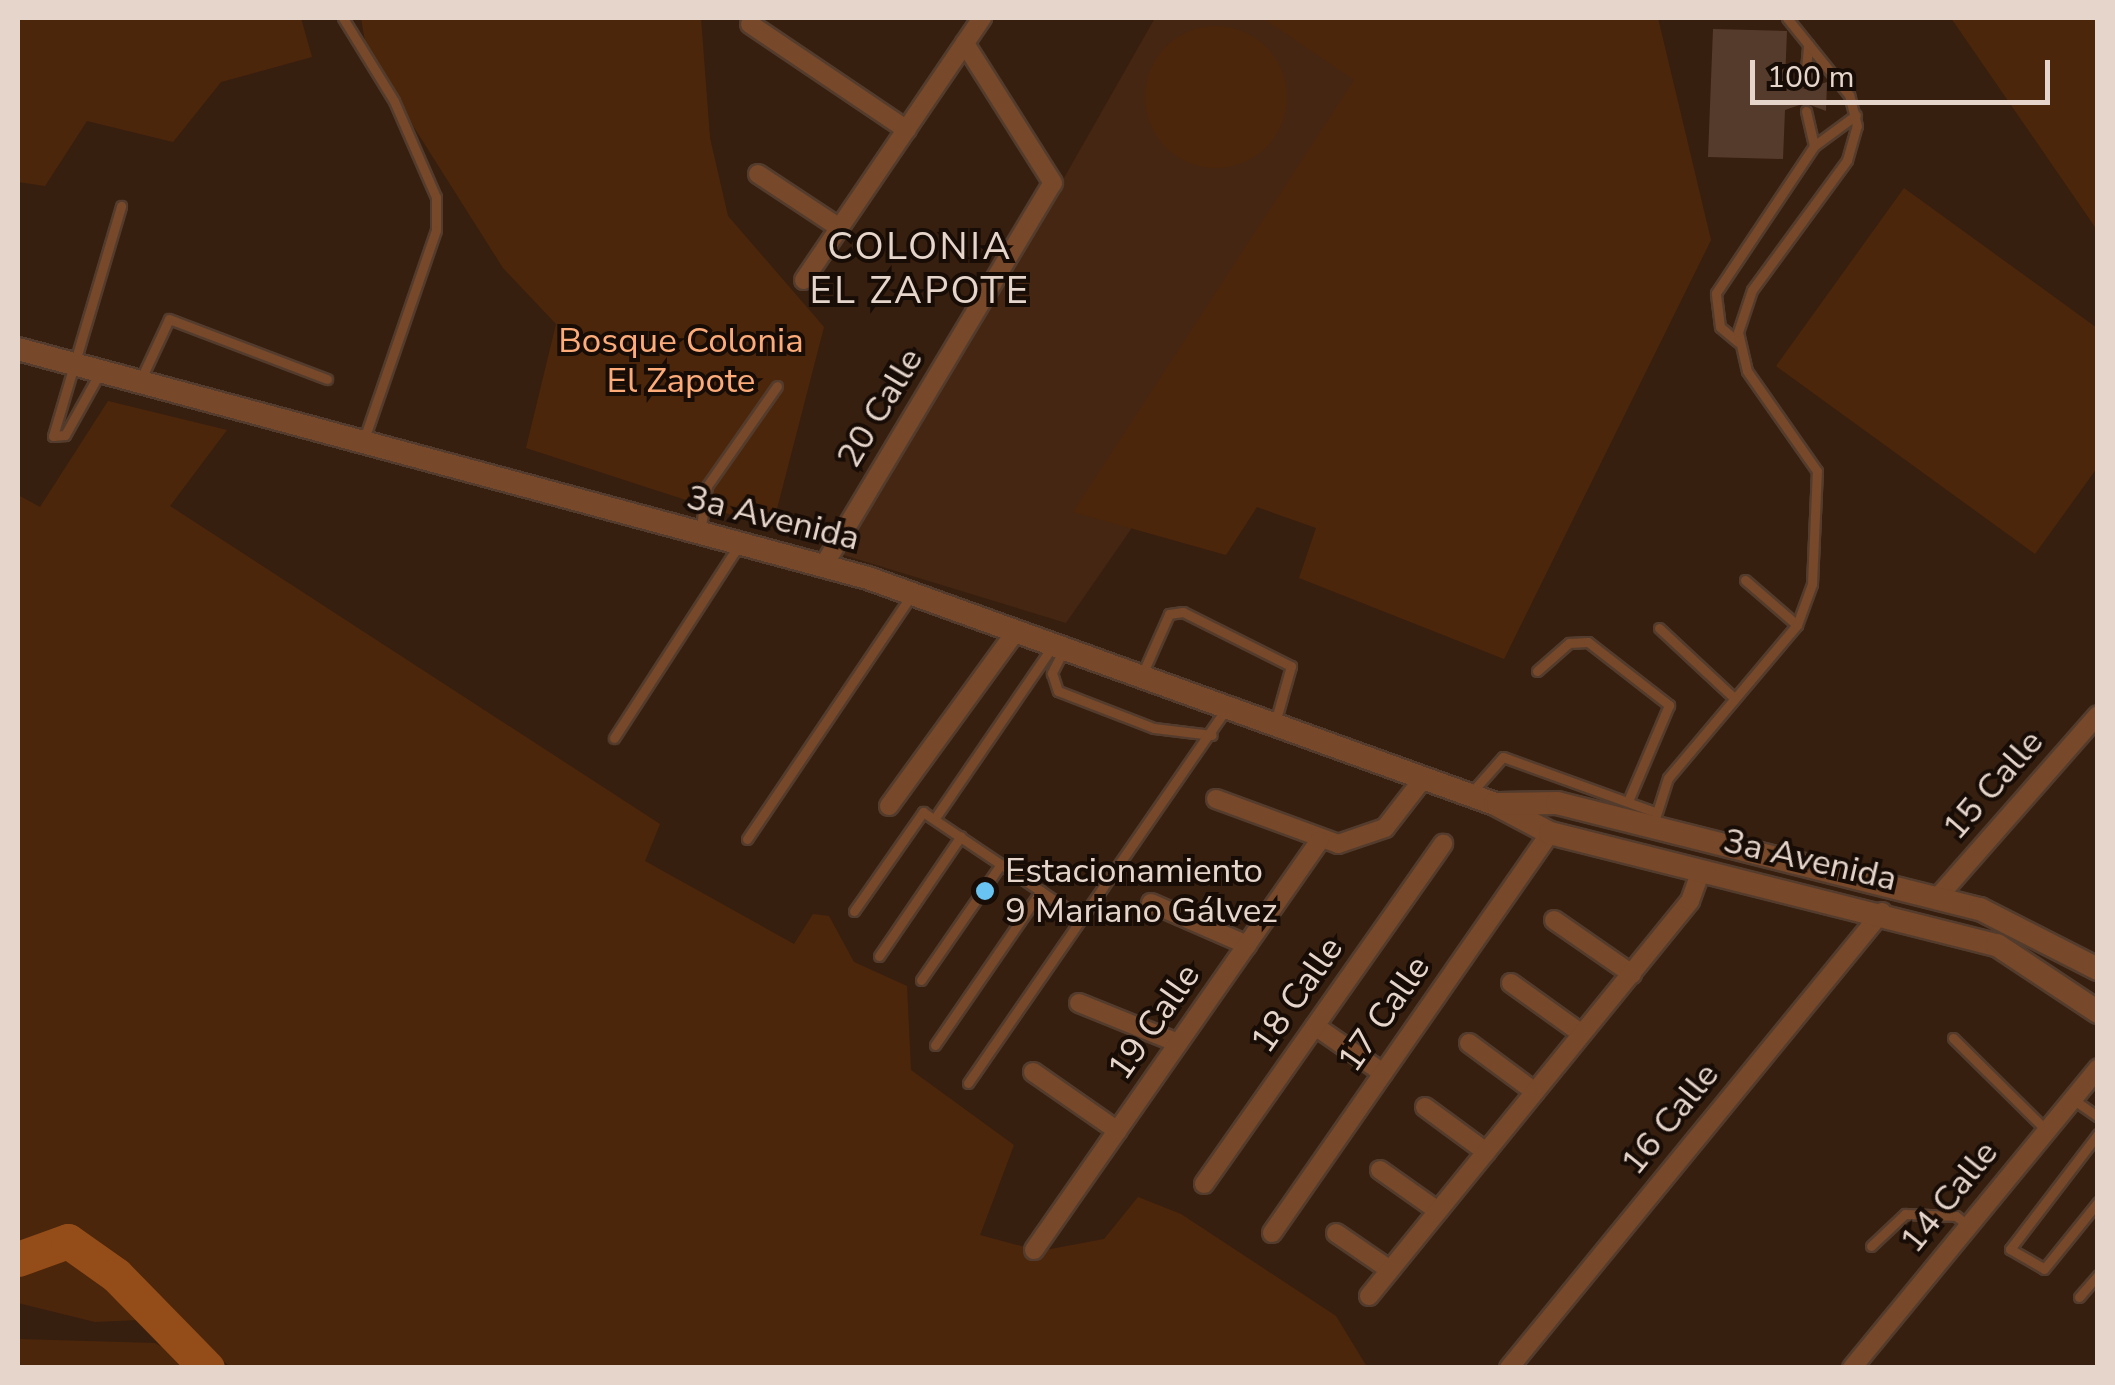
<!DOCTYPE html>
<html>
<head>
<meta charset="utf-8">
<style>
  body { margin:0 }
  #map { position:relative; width:2115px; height:1385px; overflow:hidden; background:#371f0f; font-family:"Nunito Sans",sans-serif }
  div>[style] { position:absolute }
  .built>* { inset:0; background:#442612 }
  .green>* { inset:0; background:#4c260b }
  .round { border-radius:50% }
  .river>* { height:35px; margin:-17.5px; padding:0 17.5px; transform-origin:17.5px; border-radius:17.5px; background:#944c18 }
  .building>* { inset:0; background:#553b2b }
  .roads { filter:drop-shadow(2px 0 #533c2d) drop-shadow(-2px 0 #533c2d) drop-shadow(0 2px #533c2d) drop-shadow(0 -2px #533c2d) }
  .service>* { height:9px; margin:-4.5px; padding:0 4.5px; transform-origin:4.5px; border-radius:4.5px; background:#774829 }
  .minor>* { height:18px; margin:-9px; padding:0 9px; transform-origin:9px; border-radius:9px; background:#774829 }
  .tertiary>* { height:22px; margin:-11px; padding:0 11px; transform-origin:11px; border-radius:11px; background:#774829 }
  .dots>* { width:28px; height:28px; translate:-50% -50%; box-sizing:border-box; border:5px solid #170c06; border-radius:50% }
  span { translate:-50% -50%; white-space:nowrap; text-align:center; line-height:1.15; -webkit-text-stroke:8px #170c06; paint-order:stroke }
  .park-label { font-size:35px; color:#fcab79 }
  .street-label { font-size:35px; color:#e5d5cb }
  .poi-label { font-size:35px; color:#e5d5cb }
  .left { translate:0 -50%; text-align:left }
  .neighbourhood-label { font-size:38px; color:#e5d5cb; letter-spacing:2.5px }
  .frame { position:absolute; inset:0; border:20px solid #e5d5cb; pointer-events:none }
  .scale { position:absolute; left:1750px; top:60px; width:300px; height:45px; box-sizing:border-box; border:5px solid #e5d5cb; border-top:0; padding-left:12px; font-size:30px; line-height:35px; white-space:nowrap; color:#e5d5cb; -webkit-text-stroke:8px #170c06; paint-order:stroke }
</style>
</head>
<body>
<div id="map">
  <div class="built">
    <i style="clip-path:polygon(1155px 18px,1514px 18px,1339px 229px,1066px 623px,827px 550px,1060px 185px)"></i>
  </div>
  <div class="green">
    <i style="clip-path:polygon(18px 18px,301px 18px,312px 57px,221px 82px,173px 142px,87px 121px,45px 186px,18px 182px)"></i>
    <i style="clip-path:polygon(361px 18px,701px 18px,710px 138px,728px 216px,824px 327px,772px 528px,526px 448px,556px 324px,503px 268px,367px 53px)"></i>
    <i style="clip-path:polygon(1263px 18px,1658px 18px,1711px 240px,1504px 659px,1299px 578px,1316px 528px,1257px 507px,1226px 555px,1073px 512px,1354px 80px)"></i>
    <i style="clip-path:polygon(1951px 18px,2097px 18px,2097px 230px)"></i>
    <i class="round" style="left:1145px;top:26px;width:142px;height:142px"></i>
    <i style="clip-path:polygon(1904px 188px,2097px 328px,2097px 468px,2035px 554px,1776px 366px)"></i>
    <i style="clip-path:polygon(108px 401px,227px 430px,170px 506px,660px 824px,645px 861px,794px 944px,813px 914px,829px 916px,854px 962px,907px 986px,911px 1070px,1014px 1145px,980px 1235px,1040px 1251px,1104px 1239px,1138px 1197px,1181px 1214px,1336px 1316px,1367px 1367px,233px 1368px,159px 1319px,95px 1322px,18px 1303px,18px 495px,40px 507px)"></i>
    <i style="clip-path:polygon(18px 1339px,155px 1343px,197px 1367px,18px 1367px)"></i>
  </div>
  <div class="river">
    <i style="left:18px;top:1259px;width:53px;rotate:-19.8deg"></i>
    <i style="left:68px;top:1241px;width:59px;rotate:35.3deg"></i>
    <i style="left:116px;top:1275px;width:130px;rotate:45.6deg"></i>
  </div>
  <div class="building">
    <i style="clip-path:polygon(1713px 29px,1787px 31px,1785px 81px,1805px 89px,1827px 82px,1826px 111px,1805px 103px,1785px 110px,1783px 159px,1708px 157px)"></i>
  </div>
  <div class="roads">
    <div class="service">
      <i style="left:343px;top:18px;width:97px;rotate:58.4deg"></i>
      <i style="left:394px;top:101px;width:105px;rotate:66.4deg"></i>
      <i style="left:436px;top:197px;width:33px;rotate:90deg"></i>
      <i style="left:436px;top:230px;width:221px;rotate:109deg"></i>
      <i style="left:1805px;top:81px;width:37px;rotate:-85deg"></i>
      <i style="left:1806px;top:111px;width:36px;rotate:77deg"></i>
      <i style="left:1738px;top:342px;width:23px;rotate:-140deg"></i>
      <i style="left:1720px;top:327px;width:34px;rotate:-97deg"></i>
      <i style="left:1716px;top:293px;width:177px;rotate:-56.3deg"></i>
      <i style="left:1814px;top:146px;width:52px;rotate:-36.4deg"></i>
      <i style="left:99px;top:374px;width:70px;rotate:119.1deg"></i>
      <i style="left:65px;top:435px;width:12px;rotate:175deg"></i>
      <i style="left:53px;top:436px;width:240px;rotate:-73.5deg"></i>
      <i style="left:140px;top:381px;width:68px;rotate:-64.9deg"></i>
      <i style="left:169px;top:319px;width:169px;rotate:20.8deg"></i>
      <i style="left:700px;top:533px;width:48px;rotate:-81.5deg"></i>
      <i style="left:707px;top:486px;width:122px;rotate:-55deg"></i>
      <i style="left:1745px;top:580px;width:69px;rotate:40.9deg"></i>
      <i style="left:1659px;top:628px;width:103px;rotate:43deg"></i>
      <i style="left:1063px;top:651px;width:25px;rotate:117deg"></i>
      <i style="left:1052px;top:673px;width:19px;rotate:72deg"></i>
      <i style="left:1058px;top:691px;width:103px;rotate:21.1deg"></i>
      <i style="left:1154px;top:728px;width:58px;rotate:6.9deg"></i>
      <i style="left:1537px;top:671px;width:43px;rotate:-41.2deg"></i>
      <i style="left:1569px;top:643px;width:19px;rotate:-3deg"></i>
      <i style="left:1588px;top:642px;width:103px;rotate:37.9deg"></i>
      <i style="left:1669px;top:705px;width:104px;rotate:113.1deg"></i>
      <i style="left:1141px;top:677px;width:69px;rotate:-66deg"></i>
      <i style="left:1169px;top:614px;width:14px;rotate:-8deg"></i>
      <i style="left:1183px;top:612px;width:121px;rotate:26.6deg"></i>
      <i style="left:1291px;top:666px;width:59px;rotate:105.7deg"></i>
      <i style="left:614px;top:738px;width:229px;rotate:-57.1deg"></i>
      <i style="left:1471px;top:793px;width:48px;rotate:-48.4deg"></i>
      <i style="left:1503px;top:757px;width:162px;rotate:19.9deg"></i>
      <i style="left:935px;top:818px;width:207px;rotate:-55.6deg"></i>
      <i style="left:1652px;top:828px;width:52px;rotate:-72.3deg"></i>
      <i style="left:1668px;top:778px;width:200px;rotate:-49.9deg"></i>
      <i style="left:1797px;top:625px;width:44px;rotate:-69.9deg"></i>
      <i style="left:1812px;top:584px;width:113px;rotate:-87.5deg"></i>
      <i style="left:1817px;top:471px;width:122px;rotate:-125deg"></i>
      <i style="left:1747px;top:371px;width:40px;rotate:-103deg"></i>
      <i style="left:1738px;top:332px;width:44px;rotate:-71.6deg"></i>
      <i style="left:1752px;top:290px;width:161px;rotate:-53.8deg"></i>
      <i style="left:1847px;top:160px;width:35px;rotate:-74deg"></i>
      <i style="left:1857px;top:126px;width:32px;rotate:-104deg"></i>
      <i style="left:1849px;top:95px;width:99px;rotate:-128.8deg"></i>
      <i style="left:747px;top:839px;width:293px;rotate:-56deg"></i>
      <i style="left:854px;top:911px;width:121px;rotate:-55.1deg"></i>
      <i style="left:923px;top:812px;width:190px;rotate:33.9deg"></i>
      <i style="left:879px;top:956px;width:145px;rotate:-55.7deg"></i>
      <i style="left:921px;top:980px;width:141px;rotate:-55.4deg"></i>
      <i style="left:1953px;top:1038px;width:131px;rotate:44.7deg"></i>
      <i style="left:935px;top:1045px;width:187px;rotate:-55.5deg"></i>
      <i style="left:968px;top:1083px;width:456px;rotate:-55.4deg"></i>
      <i style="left:2074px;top:1100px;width:29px;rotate:35deg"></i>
      <i style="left:2098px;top:1134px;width:145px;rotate:127.4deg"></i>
      <i style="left:2010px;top:1249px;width:39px;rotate:30deg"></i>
      <i style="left:2044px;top:1269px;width:86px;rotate:-51.1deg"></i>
      <i style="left:1871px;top:1246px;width:47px;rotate:-43.3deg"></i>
      <i style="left:1905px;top:1214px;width:51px;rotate:2.2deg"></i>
      <i style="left:1956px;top:1216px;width:14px;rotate:39deg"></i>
      <i style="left:2079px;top:1297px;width:29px;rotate:-49deg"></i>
    </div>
    <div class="minor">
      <i style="left:750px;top:24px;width:189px;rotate:34deg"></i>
      <i style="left:758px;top:174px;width:98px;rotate:33.4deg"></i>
      <i style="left:804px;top:280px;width:317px;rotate:-55.8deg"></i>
      <i style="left:824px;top:565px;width:445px;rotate:-59.1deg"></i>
      <i style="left:1053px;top:183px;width:165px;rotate:-122.3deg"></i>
      <i style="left:1216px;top:799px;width:130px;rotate:20.2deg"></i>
      <i style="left:1338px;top:844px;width:50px;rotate:-18.8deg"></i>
      <i style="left:1385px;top:828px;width:62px;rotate:-52.2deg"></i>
      <i style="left:889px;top:806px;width:216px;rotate:-54deg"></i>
      <i style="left:1938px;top:897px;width:242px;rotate:-48.7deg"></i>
      <i style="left:1151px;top:903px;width:105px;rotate:23.6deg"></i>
      <i style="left:1554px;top:920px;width:95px;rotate:34.7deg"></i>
      <i style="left:1511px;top:983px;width:87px;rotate:35.7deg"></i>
      <i style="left:1079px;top:1003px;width:107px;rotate:22deg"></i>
      <i style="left:1315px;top:1026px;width:83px;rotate:34.7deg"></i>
      <i style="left:1469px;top:1043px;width:82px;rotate:36.6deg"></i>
      <i style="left:1033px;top:1072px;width:103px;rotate:34.8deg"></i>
      <i style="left:1425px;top:1107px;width:76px;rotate:36.4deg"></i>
      <i style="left:1380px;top:1170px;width:71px;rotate:35.3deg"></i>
      <i style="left:1204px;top:1184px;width:416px;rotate:-54.9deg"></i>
      <i style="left:1272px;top:1233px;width:487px;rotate:-55.2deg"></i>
      <i style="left:1336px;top:1233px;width:65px;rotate:34.4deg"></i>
      <i style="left:1034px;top:1250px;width:499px;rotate:-55.1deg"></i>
      <i style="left:1369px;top:1296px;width:509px;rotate:-50.9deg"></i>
      <i style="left:1690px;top:901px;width:32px;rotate:-70deg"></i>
      <i style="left:1509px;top:1368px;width:589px;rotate:-50.72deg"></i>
      <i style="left:1852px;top:1368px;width:388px;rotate:-50.6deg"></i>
    </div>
    <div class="tertiary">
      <i style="left:18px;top:349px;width:880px;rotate:15.08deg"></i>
      <i style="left:868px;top:578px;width:666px;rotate:19.82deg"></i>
      <i style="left:1495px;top:804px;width:62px;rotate:27.8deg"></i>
      <i style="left:1550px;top:833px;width:461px;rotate:14.1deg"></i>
      <i style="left:1997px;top:945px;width:121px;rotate:33.6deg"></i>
      <i style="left:1498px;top:804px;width:59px;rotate:-1deg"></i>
      <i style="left:1557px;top:803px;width:436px;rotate:14.1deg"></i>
      <i style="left:1980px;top:909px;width:132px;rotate:27deg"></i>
    </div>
  </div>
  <div class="dots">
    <i style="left:985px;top:891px;background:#69c4f1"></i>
  </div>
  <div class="park-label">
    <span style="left:681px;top:361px">Bosque Colonia<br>El Zapote</span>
  </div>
  <div class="street-label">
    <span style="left:880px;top:408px;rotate:-59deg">20 Calle</span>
    <span style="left:773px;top:518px;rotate:14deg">3a Avenida</span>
    <span style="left:1993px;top:785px;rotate:-49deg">15 Calle</span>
    <span style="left:1810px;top:860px;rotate:13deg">3a Avenida</span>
    <span style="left:1297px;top:995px;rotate:-55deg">18 Calle</span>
    <span style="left:1384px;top:1014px;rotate:-55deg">17 Calle</span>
    <span style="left:1154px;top:1022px;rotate:-55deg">19 Calle</span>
    <span style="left:1670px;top:1119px;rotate:-51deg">16 Calle</span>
    <span style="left:1949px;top:1197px;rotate:-51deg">14 Calle</span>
  </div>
  <div class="poi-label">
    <span class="left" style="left:1005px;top:891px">Estacionamiento<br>9 Mariano Gálvez</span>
  </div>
  <div class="neighbourhood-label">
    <span style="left:920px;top:269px">COLONIA<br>EL ZAPOTE</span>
  </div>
  <div class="frame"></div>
  <div class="scale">100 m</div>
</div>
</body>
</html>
